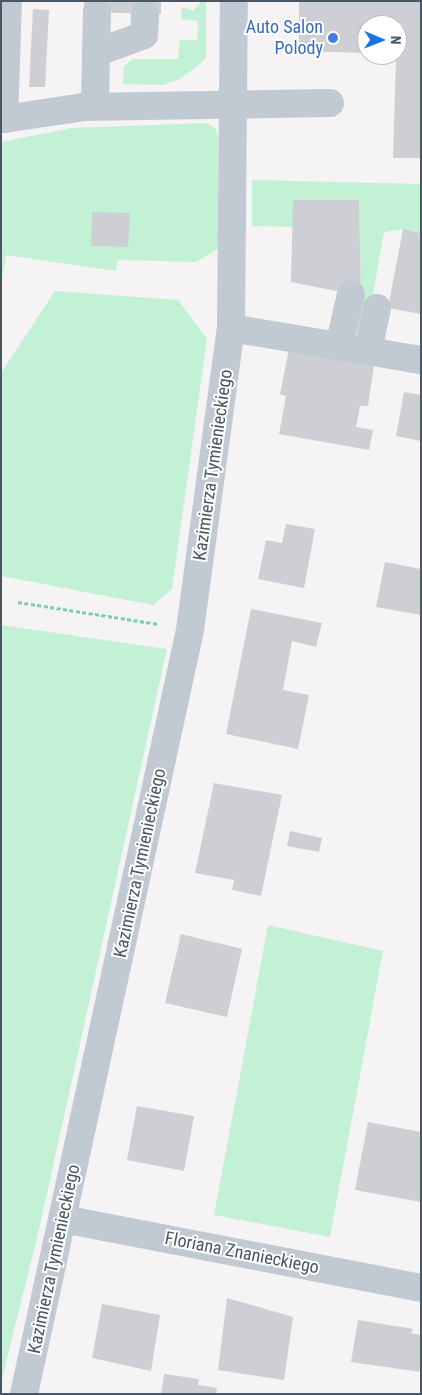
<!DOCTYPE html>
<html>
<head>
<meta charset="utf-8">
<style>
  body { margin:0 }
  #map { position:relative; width:422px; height:1395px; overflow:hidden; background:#f5f3f3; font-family:"Roboto Condensed",sans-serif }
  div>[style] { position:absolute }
  .green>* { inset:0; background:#c3f1d5 }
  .building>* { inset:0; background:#cdcfd5 }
  .path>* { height:3px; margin-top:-1.5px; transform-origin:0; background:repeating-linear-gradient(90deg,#7ad0a6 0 4px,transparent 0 6.5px) }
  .minor>* { height:28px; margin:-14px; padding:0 14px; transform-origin:14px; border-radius:14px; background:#c1cad2 }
  .dots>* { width:14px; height:14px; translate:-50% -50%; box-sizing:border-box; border:2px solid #fff; border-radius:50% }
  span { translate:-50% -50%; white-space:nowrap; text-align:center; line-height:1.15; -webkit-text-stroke:4px #fff; paint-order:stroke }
  .shop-label { font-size:18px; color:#366cbe }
  .right { translate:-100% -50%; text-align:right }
  .street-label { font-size:18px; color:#4a5661 }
  .frame { position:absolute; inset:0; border:2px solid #4a5661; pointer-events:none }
  .north { position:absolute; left:357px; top:15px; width:50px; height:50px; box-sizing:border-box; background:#fff; border:1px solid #b7bbc0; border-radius:50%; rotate:91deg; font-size:14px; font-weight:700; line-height:20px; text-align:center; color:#4a5661 }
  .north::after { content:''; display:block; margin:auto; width:18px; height:22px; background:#1a73e8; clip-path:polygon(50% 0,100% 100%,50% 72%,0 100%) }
</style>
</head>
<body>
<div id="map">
  <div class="green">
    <i style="clip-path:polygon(202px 1px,206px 1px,206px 57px,200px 64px,180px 79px,164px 85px,123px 84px,124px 67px,132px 59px,178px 59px,180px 40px,197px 40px,198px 21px,181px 19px,181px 10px,184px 7px,193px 11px)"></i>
    <i style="clip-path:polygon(206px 123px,215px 128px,218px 137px,218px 249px,196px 262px,118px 260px,116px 271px,6px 255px,1px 287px,1px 142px,72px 128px)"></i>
    <i style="clip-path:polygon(252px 180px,421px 184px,421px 233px,403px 229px,384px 232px,366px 335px,354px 332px,361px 296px,359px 200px,293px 200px,293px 227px,252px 226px)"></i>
    <i style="clip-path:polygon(55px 291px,178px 300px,207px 339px,172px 589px,153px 605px,1px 576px,1px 373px)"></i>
    <i style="clip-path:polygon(1px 625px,167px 649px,38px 1234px,1px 1382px)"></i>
    <i style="clip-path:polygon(268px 925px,383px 951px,330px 1237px,214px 1215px)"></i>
  </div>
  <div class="building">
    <i style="clip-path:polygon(84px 1px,161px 1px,161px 14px,84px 12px)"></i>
    <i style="clip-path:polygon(299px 1px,421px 1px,421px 158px,393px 158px,397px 25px,367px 25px,367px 53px,299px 51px)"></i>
    <i style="clip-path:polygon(33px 9px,49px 10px,45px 87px,29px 87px)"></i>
    <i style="clip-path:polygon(293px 200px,359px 200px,361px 296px,291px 282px)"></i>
    <i style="clip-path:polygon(92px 212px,130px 213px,128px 247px,91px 246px)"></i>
    <i style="clip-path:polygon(403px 229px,421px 233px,421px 314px,388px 308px)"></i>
    <i style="clip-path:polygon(289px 349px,374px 365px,368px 406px,360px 406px,356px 427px,373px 430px,369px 450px,279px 434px,286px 396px,280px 394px)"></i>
    <i style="clip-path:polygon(404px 392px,421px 395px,421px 441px,396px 436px)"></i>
    <i style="clip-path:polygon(286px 524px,315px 529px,304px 588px,258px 579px,266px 540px,282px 543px)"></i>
    <i style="clip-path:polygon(385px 562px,421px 569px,421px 615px,376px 607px)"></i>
    <i style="clip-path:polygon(251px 609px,322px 623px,316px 647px,292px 641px,283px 690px,309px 695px,298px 749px,226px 734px)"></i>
    <i style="clip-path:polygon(214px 783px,282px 795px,261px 896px,232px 890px,234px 880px,195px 873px)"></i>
    <i style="clip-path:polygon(290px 831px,322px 838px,319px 852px,287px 846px)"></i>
    <i style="clip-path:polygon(181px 934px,242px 949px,227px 1017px,165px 1003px)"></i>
    <i style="clip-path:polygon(137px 1106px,194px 1116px,184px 1171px,127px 1160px)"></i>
    <i style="clip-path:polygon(368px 1122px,421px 1132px,421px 1202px,355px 1190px)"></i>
    <i style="clip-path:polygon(227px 1298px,293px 1317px,284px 1380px,218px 1370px)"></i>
    <i style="clip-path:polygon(102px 1304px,160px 1315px,151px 1371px,92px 1358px)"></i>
    <i style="clip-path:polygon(358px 1320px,413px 1329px,411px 1333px,421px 1335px,421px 1372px,351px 1362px)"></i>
    <i style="clip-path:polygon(164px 1374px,199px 1379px,198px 1385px,217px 1388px,216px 1394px,161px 1394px)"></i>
  </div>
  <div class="path">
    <i style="left:18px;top:602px;width:142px;rotate:8.9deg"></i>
  </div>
  <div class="minor">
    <i style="left:8px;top:1px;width:118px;rotate:91.9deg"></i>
    <i style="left:4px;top:119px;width:80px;rotate:-8.6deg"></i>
    <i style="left:83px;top:107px;width:247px;rotate:-0.9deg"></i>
    <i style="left:96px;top:53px;width:41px;rotate:-88.6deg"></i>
    <i style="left:95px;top:106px;width:53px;rotate:-88.9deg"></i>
    <i style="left:96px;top:53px;width:51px;rotate:-20.6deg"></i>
    <i style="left:144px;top:35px;width:21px;rotate:-87deg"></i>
    <i style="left:231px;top:328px;width:193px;rotate:9.6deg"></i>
    <i style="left:339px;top:347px;width:54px;rotate:-77.2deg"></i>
    <i style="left:368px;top:351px;width:44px;rotate:-78.2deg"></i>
    <i style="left:63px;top:1219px;width:365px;rotate:10.9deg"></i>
    <i style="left:24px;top:1394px;width:782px;rotate:-77.74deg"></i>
    <i style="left:190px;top:630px;width:305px;rotate:-82.3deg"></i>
    <i style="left:231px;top:328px;width:327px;rotate:-89.5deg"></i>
  </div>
  <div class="dots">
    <i style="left:333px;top:38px;background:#3f7fe0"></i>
  </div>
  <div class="shop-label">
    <span class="right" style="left:323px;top:38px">Auto Salon<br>Polody</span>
  </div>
  <div class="street-label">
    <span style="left:213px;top:465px;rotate:-82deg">Kazimierza Tymienieckiego</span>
    <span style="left:140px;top:863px;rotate:-78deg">Kazimierza Tymienieckiego</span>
    <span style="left:242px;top:1253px;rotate:11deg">Floriana Znanieckiego</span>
    <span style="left:54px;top:1259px;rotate:-78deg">Kazimierza Tymienieckiego</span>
  </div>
  <div class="frame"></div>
  <div class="north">N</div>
</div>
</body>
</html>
